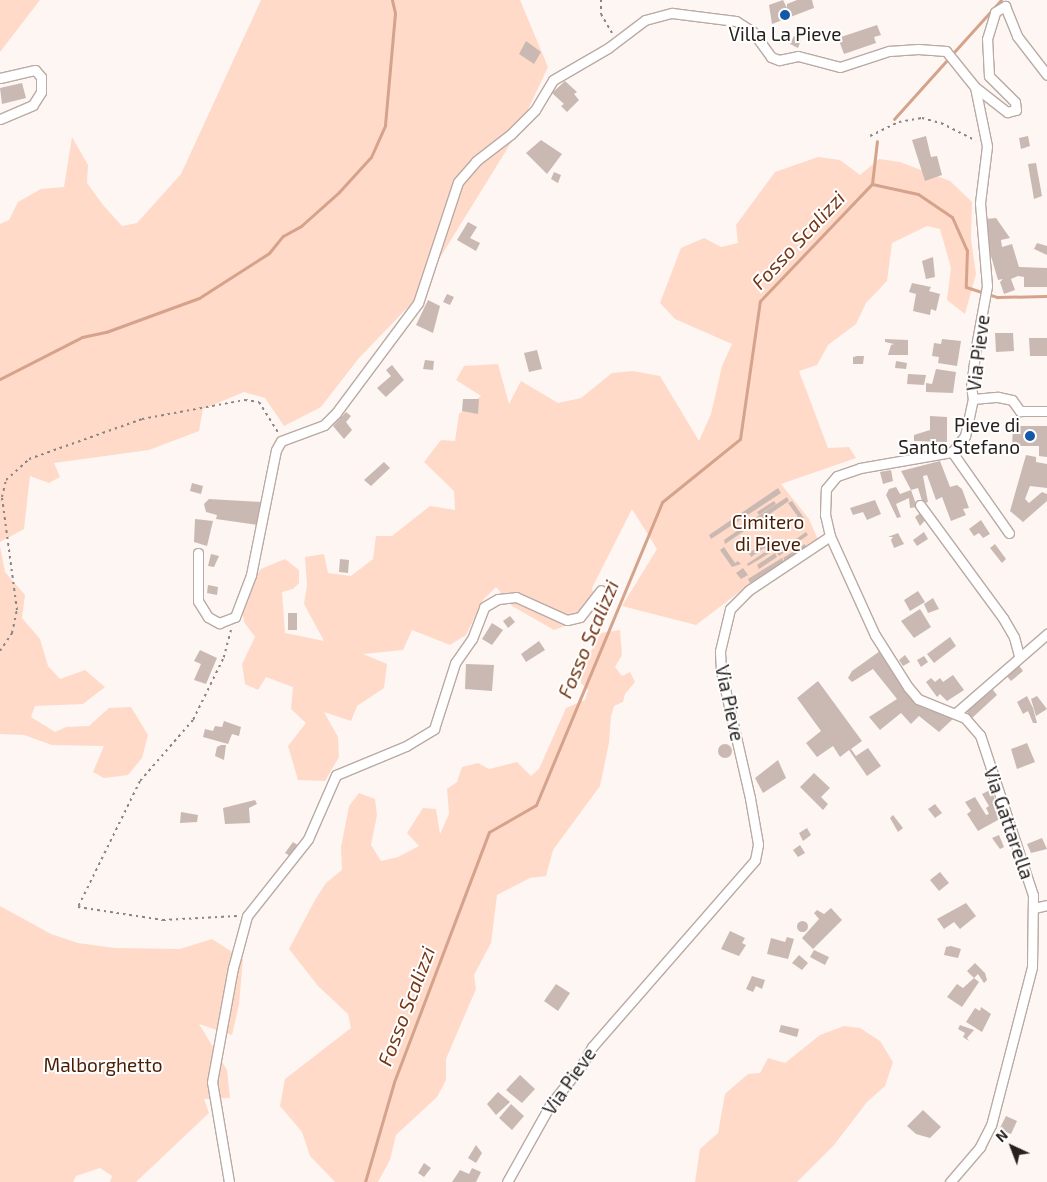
<!DOCTYPE html>
<html>
<head>
<meta charset="utf-8">
<style>
  body { margin:0 }
  #map { position:relative; width:1047px; height:1182px; overflow:hidden; background:#fdf6f3; font-family:"Exo 2",sans-serif }
  div>[style] { position:absolute }
  .green>* { inset:0; background:#ffdac9 }
  .stream>* { height:3px; margin:-1.5px; padding:0 1.5px; transform-origin:1.5px; border-radius:1.5px; background:#d5a38b }
  .building>* { inset:0; background:#c9b9b2 }
  .round { border-radius:50% }
  .path>* { height:2px; margin-top:-1px; transform-origin:0; background:repeating-linear-gradient(90deg,#8b8582 0 2.5px,transparent 0 6.5px) }
  .roads { filter:drop-shadow(1px 0 #baaaa3) drop-shadow(-1px 0 #baaaa3) drop-shadow(0 1px #baaaa3) drop-shadow(0 -1px #baaaa3) }
  .street>* { height:9px; margin:-4.5px; padding:0 4.5px; transform-origin:4.5px; border-radius:4.5px; background:#fff }
  .dots>* { width:14px; height:14px; translate:-50% -50%; box-sizing:border-box; border:2px solid #fff; border-radius:50% }
  span { translate:-50% -50%; white-space:nowrap; text-align:center; line-height:1.15; -webkit-text-stroke:4px #fff; paint-order:stroke }
  .poi-label { font-size:19px; color:#27211e }
  .right { translate:-100% -50%; text-align:right }
  .street-label { font-size:19px; color:#27211e }
  .park-label { font-size:19px; color:#4a1d03 }
  .water-label { font-size:20px; color:#753716; font-style:italic }
  .north { position:absolute; left:987px; top:1122px; width:50px; height:50px; -webkit-text-stroke:4px #fff; paint-order:stroke; rotate:317deg; font-size:14px; font-weight:700; line-height:20px; text-align:center; color:#27211e }
  .north::after { content:''; display:block; margin:auto; width:18px; height:22px; background:#27211e; clip-path:polygon(50% 0,100% 100%,50% 72%,0 100%) }
</style>
</head>
<body>
<div id="map">
  <div class="green">
    <i style="clip-path:polygon(0 0,40px 0,0 52px)"></i>
    <i style="clip-path:polygon(261px 0,520px 0,548px 67px,517px 133px,412px 303px,359px 358px,321px 407px,284px 426px,265px 398px,244px 392px,203px 409px,199px 431px,149px 450px,54px 463px,60px 477px,49px 483px,30px 476px,24px 529px,0 542px,0 224px,9px 220px,18px 202px,41px 189px,64px 187px,72px 137px,88px 165px,87px 183px,103px 205px,122px 226px,137px 223px,181px 174px)"></i>
    <i style="clip-path:polygon(818px 157px,840px 160px,860px 175px,879px 159px,900px 162px,950px 181px,972px 202px,971px 239px,976px 274px,965px 314px,947px 300px,951px 268px,940px 229px,927px 226px,892px 243px,887px 281px,866px 303px,856px 324px,828px 345px,817px 365px,799px 371px,828px 448px,849px 447px,856px 458px,781px 484px,809px 519px,818px 540px,746px 587px,696px 625px,622px 606px,657px 549px,632px 509px,592px 588px,596px 603px,578px 621px,554px 630px,512px 606px,496px 587px,483px 600px,466px 635px,450px 645px,412px 630px,403px 650px,363px 654px,387px 664px,384px 688px,357px 706px,351px 721px,324px 712px,338px 737px,339px 757px,325px 781px,298px 780px,288px 746px,306px 723px,291px 709px,293px 687px,266px 677px,258px 690px,245px 684px,242px 664px,255px 637px,244px 622px,240px 596px,261px 569px,285px 559px,299px 570px,299px 583px,293px 589px,282px 592px,285px 633px,324px 641px,304px 604px,307px 585px,305px 557px,324px 554px,328px 573px,351px 576px,373px 559px,376px 536px,392px 536px,430px 506px,455px 510px,454px 491px,424px 462px,441px 440px,455px 441px,459px 414px,481px 396px,456px 380px,464px 366px,498px 364px,509px 404px,521px 381px,558px 403px,581px 398px,612px 373px,633px 371px,660px 376px,699px 441px,711px 414px,722px 366px,732px 344px,675px 319px,660px 303px,681px 248px,704px 238px,721px 247px,738px 243px,736px 225px,775px 172px)"></i>
    <i style="clip-path:polygon(0 546px,5px 572px,25px 595px,22px 618px,40px 639px,48px 666px,60px 679px,85px 670px,105px 687px,83px 704px,35px 706px,31px 717px,55px 732px,66px 727px,89px 726px,109px 708px,131px 707px,148px 735px,142px 758px,128px 775px,104px 778px,93px 772px,104px 746px,52px 745px,24px 735px,0 734px)"></i>
    <i style="clip-path:polygon(620px 630px,622px 655px,615px 667px,622px 676px,630px 672px,635px 682px,625px 694px,623px 702px,614px 706px,611px 716px,609px 743px,600px 786px,553px 850px,546px 876px,530px 878px,497px 895px,491px 943px,474px 975px,476px 989px,446px 1059px,446px 1080px,437px 1097px,396px 1135px,390px 1160px,378px 1182px,335px 1182px,310px 1156px,302px 1132px,280px 1106px,285px 1079px,351px 1028px,348px 1014px,318px 986px,289px 949px,315px 900px,326px 883px,342px 870px,341px 847px,349px 806px,359px 793px,375px 799px,377px 815px,371px 845px,381px 861px,398px 857px,419px 846px,407px 833px,423px 808px,436px 809px,440px 834px,449px 814px,447px 789px,457px 782px,462px 767px,478px 763px,489px 769px,517px 762px,531px 776px,539px 769px,566px 708px,585px 700px,588px 690px,581px 683px,580px 671px,601px 633px)"></i>
    <i style="clip-path:polygon(0 906px,51px 934px,78px 943px,115px 948px,180px 949px,212px 939px,243px 959px,239px 1004px,232px 1035px,199px 1024px,227px 1070px,230px 1098px,204px 1099px,209px 1113px,136px 1182px,110px 1182px,112px 1176px,100px 1168px,76px 1176px,73px 1182px,0 1182px)"></i>
    <i style="clip-path:polygon(844px 1026px,860px 1028px,880px 1041px,893px 1062px,885px 1086px,867px 1102px,834px 1145px,797px 1182px,695px 1182px,700px 1149px,718px 1133px,725px 1094px,748px 1074px,760px 1073px,768px 1058px,785px 1063px,820px 1035px)"></i>
  </div>
  <div class="stream">
    <i style="left:954px;top:52px;width:70px;rotate:-47.9deg"></i>
    <i style="left:894px;top:119px;width:79px;rotate:-48.1deg"></i>
    <i style="left:872px;top:184px;width:47px;rotate:12.3deg"></i>
    <i style="left:918px;top:194px;width:41px;rotate:34.1deg"></i>
    <i style="left:952px;top:217px;width:36px;rotate:66deg"></i>
    <i style="left:967px;top:250px;width:37px;rotate:92deg"></i>
    <i style="left:966px;top:287px;width:33px;rotate:18deg"></i>
    <i style="left:997px;top:297px;width:50px;rotate:-1.1deg"></i>
    <i style="left:0;top:379px;width:92px;rotate:-27.1deg"></i>
    <i style="left:82px;top:337px;width:25px;rotate:-12deg"></i>
    <i style="left:106px;top:332px;width:99px;rotate:-20.1deg"></i>
    <i style="left:199px;top:298px;width:83px;rotate:-32.7deg"></i>
    <i style="left:269px;top:253px;width:22px;rotate:-51deg"></i>
    <i style="left:283px;top:236px;width:21px;rotate:-29deg"></i>
    <i style="left:301px;top:226px;width:51px;rotate:-41.8deg"></i>
    <i style="left:339px;top:192px;width:47px;rotate:-47.6deg"></i>
    <i style="left:371px;top:157px;width:35px;rotate:-66deg"></i>
    <i style="left:385px;top:125px;width:112px;rotate:-84.9deg"></i>
    <i style="left:395px;top:13px;width:13px;rotate:-103deg"></i>
    <i style="left:365px;top:1182px;width:104px;rotate:-73.8deg"></i>
    <i style="left:394px;top:1082px;width:267px;rotate:-69.2deg"></i>
    <i style="left:489px;top:832px;width:54px;rotate:-29.9deg"></i>
    <i style="left:536px;top:805px;width:328px;rotate:-67.4deg"></i>
    <i style="left:662px;top:502px;width:100px;rotate:-38.9deg"></i>
    <i style="left:740px;top:439px;width:139px;rotate:-81.8deg"></i>
    <i style="left:760px;top:301px;width:162px;rotate:-46.3deg"></i>
    <i style="left:872px;top:184px;width:43px;rotate:-83.4deg"></i>
  </div>
  <div class="building">
    <i style="clip-path:polygon(783px 0,787px 8px,787px 4px,797px 0,812px 0,814px 8px,772px 24px,769px 5px)"></i>
    <i style="clip-path:polygon(877px 25px,881px 35px,874px 37px,876px 43px,844px 54px,838px 38px)"></i>
    <i style="clip-path:polygon(794px 36px,801px 40px,798px 48px,790px 44px)"></i>
    <i style="clip-path:polygon(526px 41px,541px 52px,534px 64px,519px 54px)"></i>
    <i style="clip-path:polygon(565px 81px,577px 92px,574px 94px,579px 100px,567px 112px,561px 106px,564px 104px,552px 93px)"></i>
    <i style="clip-path:polygon(22px 83px,26px 98px,2px 104px,0 88px)"></i>
    <i style="clip-path:polygon(926px 136px,931px 157px,937px 156px,942px 175px,925px 181px,912px 140px)"></i>
    <i style="clip-path:polygon(1028px 136px,1030px 146px,1021px 149px,1019px 138px)"></i>
    <i style="clip-path:polygon(541px 140px,562px 154px,547px 174px,526px 153px)"></i>
    <i style="clip-path:polygon(1036px 163px,1042px 196px,1034px 199px,1028px 164px)"></i>
    <i style="clip-path:polygon(554px 172px,561px 175px,558px 183px,551px 179px)"></i>
    <i style="clip-path:polygon(996px 218px,1010px 238px,1001px 240px,1002px 247px,1012px 244px,1019px 267px,1047px 268px,1047px 287px,1024px 287px,1024px 277px,1018px 276px,1011px 279px,1015px 290px,1004px 294px,1000px 282px,1003px 279px,998px 280px,986px 239px,986px 219px)"></i>
    <i style="clip-path:polygon(468px 222px,477px 227px,470px 238px,480px 243px,476px 251px,457px 240px)"></i>
    <i style="clip-path:polygon(1037px 243px,1047px 246px,1047px 255px,1034px 249px)"></i>
    <i style="clip-path:polygon(933px 257px,935px 277px,926px 279px,922px 261px)"></i>
    <i style="clip-path:polygon(912px 283px,931px 287px,929px 291px,940px 294px,936px 311px,931px 309px,930px 315px,913px 311px,916px 294px,909px 292px)"></i>
    <i style="clip-path:polygon(447px 294px,454px 297px,450px 305px,443px 302px)"></i>
    <i style="clip-path:polygon(428px 300px,440px 306px,433px 333px,416px 325px)"></i>
    <i style="clip-path:polygon(995px 333px,1013px 333px,1014px 351px,996px 352px)"></i>
    <i style="clip-path:polygon(1029px 338px,1047px 338px,1047px 356px,1030px 356px)"></i>
    <i style="clip-path:polygon(885px 339px,908px 340px,908px 355px,888px 355px,891px 345px,894px 344px,885px 342px)"></i>
    <i style="clip-path:polygon(942px 339px,961px 341px,957px 366px,938px 363px,939px 357px,932px 356px,934px 343px,941px 344px)"></i>
    <i style="clip-path:polygon(537px 350px,542px 369px,529px 372px,524px 353px)"></i>
    <i style="clip-path:polygon(857px 356px,864px 356px,863px 364px,853px 364px,853px 357px)"></i>
    <i style="clip-path:polygon(425px 360px,434px 361px,433px 370px,423px 369px)"></i>
    <i style="clip-path:polygon(896px 361px,907px 363px,906px 369px,895px 368px)"></i>
    <i style="clip-path:polygon(392px 365px,404px 380px,386px 397px,377px 388px,391px 376px,386px 370px)"></i>
    <i style="clip-path:polygon(936px 369px,956px 372px,953px 393px,926px 392px,926px 383px,932px 384px)"></i>
    <i style="clip-path:polygon(908px 374px,926px 375px,924px 385px,907px 384px)"></i>
    <i style="clip-path:polygon(463px 399px,479px 399px,478px 414px,462px 411px)"></i>
    <i style="clip-path:polygon(346px 412px,351px 416px,346px 422px,352px 430px,344px 439px,333px 426px)"></i>
    <i style="clip-path:polygon(930px 416px,947px 417px,947px 442px,914px 441px,914px 435px,930px 430px)"></i>
    <i style="clip-path:polygon(1013px 426px,1047px 426px,1047px 457px,1039px 456px,1039px 446px,1012px 446px)"></i>
    <i style="clip-path:polygon(1026px 455px,1036px 457px,1036px 462px,1047px 464px,1047px 488px,1030px 486px,1025px 499px,1029px 503px,1042px 492px,1047px 494px,1047px 501px,1023px 522px,1010px 511px)"></i>
    <i style="clip-path:polygon(940px 461px,950px 487px,957px 485px,962px 489px,969px 508px,963px 509px,966px 515px,951px 521px,942px 497px,936px 500px,927px 475px,923px 476px,928px 502px,923px 504px,918px 488px,911px 490px,901px 471px)"></i>
    <i style="clip-path:polygon(384px 462px,390px 468px,371px 486px,364px 480px)"></i>
    <i style="clip-path:polygon(891px 470px,893px 481px,883px 484px,880px 472px)"></i>
    <i style="clip-path:polygon(192px 483px,203px 486px,201px 494px,190px 491px)"></i>
    <i style="clip-path:polygon(896px 487px,900px 494px,911px 490px,917px 507px,910px 508px,909px 498px,896px 504px,901px 517px,897px 518px,886px 495px,889px 489px)"></i>
    <i style="clip-path:polygon(778px 488px,781px 493px,711px 539px,709px 535px)"></i>
    <i style="clip-path:polygon(787px 497px,789px 501px,752px 526px,749px 522px)"></i>
    <i style="clip-path:polygon(209px 499px,261px 502px,257px 525px,216px 519px,217px 515px,206px 512px,204px 504px)"></i>
    <i style="clip-path:polygon(875px 500px,881px 514px,867px 520px,863px 512px,853px 515px,850px 508px)"></i>
    <i style="clip-path:polygon(774px 501px,776px 504px,759px 515px,757px 512px)"></i>
    <i style="clip-path:polygon(792px 501px,804px 518px,801px 521px,788px 503px)"></i>
    <i style="clip-path:polygon(923px 511px,927px 518px,920px 526px,915px 517px)"></i>
    <i style="clip-path:polygon(195px 519px,213px 521px,207px 546px,194px 542px)"></i>
    <i style="clip-path:polygon(981px 520px,990px 534px,983px 538px,979px 533px,974px 536px,969px 529px)"></i>
    <i style="clip-path:polygon(747px 524px,750px 527px,725px 544px,724px 540px)"></i>
    <i style="clip-path:polygon(806px 532px,808px 535px,791px 547px,789px 544px)"></i>
    <i style="clip-path:polygon(924px 532px,928px 539px,917px 546px,913px 540px)"></i>
    <i style="clip-path:polygon(898px 533px,904px 544px,894px 548px,891px 540px,893px 537px,888px 537px)"></i>
    <i style="clip-path:polygon(766px 541px,767px 549px,764px 548px,751px 557px,749px 553px)"></i>
    <i style="clip-path:polygon(788px 544px,790px 548px,779px 556px,776px 552px)"></i>
    <i style="clip-path:polygon(805px 544px,806px 547px,785px 561px,783px 558px)"></i>
    <i style="clip-path:polygon(995px 544px,1006px 559px,1002px 563px,990px 548px)"></i>
    <i style="clip-path:polygon(724px 547px,735px 563px,738px 561px,741px 564px,732px 567px,720px 550px)"></i>
    <i style="clip-path:polygon(771px 548px,773px 551px,748px 566px,747px 564px)"></i>
    <i style="clip-path:polygon(775px 553px,777px 557px,759px 569px,757px 565px)"></i>
    <i style="clip-path:polygon(211px 554px,219px 556px,214px 567px,208px 566px)"></i>
    <i style="clip-path:polygon(782px 558px,784px 562px,750px 583px,748px 579px)"></i>
    <i style="clip-path:polygon(340px 559px,349px 560px,348px 573px,339px 572px)"></i>
    <i style="clip-path:polygon(743px 568px,748px 575px,741px 579px,736px 573px)"></i>
    <i style="clip-path:polygon(208px 585px,218px 587px,217px 595px,207px 593px)"></i>
    <i style="clip-path:polygon(918px 591px,925px 602px,910px 611px,904px 600px)"></i>
    <i style="clip-path:polygon(933px 598px,939px 609px,928px 613px,924px 604px)"></i>
    <i style="clip-path:polygon(920px 609px,931px 627px,914px 638px,901px 621px)"></i>
    <i style="clip-path:polygon(288px 613px,297px 613px,297px 630px,288px 630px)"></i>
    <i style="clip-path:polygon(510px 616px,515px 622px,508px 628px,503px 621px)"></i>
    <i style="clip-path:polygon(492px 623px,503px 630px,492px 645px,482px 639px)"></i>
    <i style="clip-path:polygon(950px 637px,956px 646px,934px 663px,927px 654px)"></i>
    <i style="clip-path:polygon(539px 641px,545px 650px,526px 662px,521px 654px)"></i>
    <i style="clip-path:polygon(200px 650px,217px 658px,206px 684px,194px 680px,201px 664px,194px 661px)"></i>
    <i style="clip-path:polygon(880px 651px,909px 691px,955px 717px,939px 732px,919px 716px,911px 724px,901px 713px,880px 730px,869px 717px,897px 699px,873px 669px,852px 682px,848px 678px,852px 671px)"></i>
    <i style="clip-path:polygon(905px 655px,910px 662px,903px 666px,899px 660px)"></i>
    <i style="clip-path:polygon(924px 656px,928px 662px,921px 667px,917px 660px)"></i>
    <i style="clip-path:polygon(466px 664px,494px 665px,492px 691px,465px 689px)"></i>
    <i style="clip-path:polygon(1018px 664px,1023px 671px,1011px 681px,1005px 674px)"></i>
    <i style="clip-path:polygon(953px 675px,964px 690px,947px 701px,940px 694px,937px 697px,926px 682px,931px 678px,935px 682px,940px 678px,943px 682px)"></i>
    <i style="clip-path:polygon(818px 681px,862px 741px,851px 749px,856px 756px,868px 748px,881px 766px,867px 776px,849px 750px,840px 757px,833px 746px,817px 757px,806px 743px,821px 731px,797px 698px)"></i>
    <i style="clip-path:polygon(990px 686px,997px 695px,972px 718px,963px 707px)"></i>
    <i style="clip-path:polygon(1027px 696px,1033px 708px,1037px 723px,1033px 723px,1028px 711px,1023px 714px,1017px 702px)"></i>
    <i style="clip-path:polygon(1037px 696px,1047px 709px,1036px 716px,1031px 699px)"></i>
    <i style="clip-path:polygon(224px 721px,241px 727px,239px 736px,232px 734px,228px 744px,203px 737px,205px 729px,213px 731px,215px 726px,222px 727px)"></i>
    <i style="clip-path:polygon(1027px 743px,1035px 762px,1017px 769px,1011px 749px)"></i>
    <i class="round" style="left:718px;top:744px;width:14px;height:14px"></i>
    <i style="clip-path:polygon(221px 745px,226px 745px,224px 760px,215px 756px,217px 747px)"></i>
    <i style="clip-path:polygon(778px 760px,786px 778px,763px 793px,755px 778px)"></i>
    <i style="clip-path:polygon(814px 773px,830px 788px,821px 797px,828px 804px,823px 810px,800px 787px)"></i>
    <i style="clip-path:polygon(990px 790px,1005px 816px,978px 831px,967px 814px,971px 811px,965px 802px,975px 797px,986px 815px,989px 814px,986px 808px,989px 806px,982px 794px)"></i>
    <i style="clip-path:polygon(255px 800px,257px 804px,249px 808px,250px 823px,225px 824px,223px 808px)"></i>
    <i style="clip-path:polygon(935px 804px,942px 813px,935px 818px,928px 809px)"></i>
    <i style="clip-path:polygon(181px 812px,198px 815px,197px 822px,180px 823px)"></i>
    <i style="clip-path:polygon(893px 815px,903px 828px,898px 832px,890px 818px)"></i>
    <i style="clip-path:polygon(807px 828px,811px 835px,803px 841px,799px 833px)"></i>
    <i style="clip-path:polygon(999px 835px,1004px 847px,1000px 849px,992px 838px)"></i>
    <i style="clip-path:polygon(1042px 838px,1047px 849px,1031px 853px,1027px 844px)"></i>
    <i style="clip-path:polygon(293px 842px,299px 846px,292px 857px,285px 853px)"></i>
    <i style="clip-path:polygon(800px 845px,805px 853px,798px 857px,793px 850px)"></i>
    <i style="clip-path:polygon(940px 872px,949px 883px,939px 891px,930px 880px)"></i>
    <i style="clip-path:polygon(966px 903px,976px 916px,960px 929px,954px 922px,944px 929px,937px 919px)"></i>
    <i style="clip-path:polygon(831px 908px,842px 920px,813px 949px,802px 938px,819px 919px,814px 913px,817px 910px,824px 914px)"></i>
    <i class="round" style="left:796.5px;top:920.5px;width:11px;height:11px"></i>
    <i style="clip-path:polygon(730px 931px,745px 938px,742px 943px,746px 945px,739px 956px,721px 949px)"></i>
    <i style="clip-path:polygon(787px 937px,794px 939px,788px 959px,767px 954px,771px 938px,785px 942px)"></i>
    <i style="clip-path:polygon(951px 946px,961px 949px,958px 958px,944px 955px,946px 947px)"></i>
    <i style="clip-path:polygon(814px 950px,829px 957px,825px 965px,810px 957px)"></i>
    <i style="clip-path:polygon(799px 955px,808px 963px,802px 970px,792px 963px)"></i>
    <i style="clip-path:polygon(975px 963px,985px 973px,987px 980px,984px 983px,978px 974px,974px 978px,967px 971px)"></i>
    <i style="clip-path:polygon(752px 976px,765px 980px,762px 989px,756px 986px,753px 992px,746px 989px)"></i>
    <i style="clip-path:polygon(974px 978px,979px 982px,962px 1007px,947px 997px,957px 984px,963px 988px)"></i>
    <i style="clip-path:polygon(556px 984px,570px 993px,558px 1011px,544px 1001px)"></i>
    <i style="clip-path:polygon(981px 1007px,991px 1014px,982px 1032px,966px 1022px,975px 1008px,980px 1011px)"></i>
    <i style="clip-path:polygon(781px 1025px,799px 1029px,797px 1037px,779px 1032px)"></i>
    <i style="clip-path:polygon(960px 1025px,974px 1030px,967px 1038px,969px 1041px,963px 1037px,965px 1033px,958px 1029px)"></i>
    <i style="clip-path:polygon(520px 1075px,535px 1089px,522px 1103px,506px 1090px)"></i>
    <i style="clip-path:polygon(498px 1092px,510px 1102px,496px 1115px,487px 1104px)"></i>
    <i style="clip-path:polygon(511px 1104px,524px 1116px,512px 1130px,499px 1118px)"></i>
    <i style="clip-path:polygon(923px 1110px,941px 1127px,930px 1138px,916px 1134px,907px 1126px)"></i>
    <i style="clip-path:polygon(1006px 1116px,1017px 1121px,1011px 1134px,999px 1130px)"></i>
    <i style="clip-path:polygon(476px 1145px,482px 1153px,476px 1163px,468px 1158px)"></i>
    <i style="clip-path:polygon(424px 1163px,431px 1168px,424px 1177px,418px 1173px)"></i>
    <i style="clip-path:polygon(472px 1168px,481px 1172px,476px 1182px,452px 1182px,460px 1170px,469px 1174px)"></i>
  </div>
  <div class="path">
    <i style="left:601px;top:0;width:14px;rotate:90deg"></i>
    <i style="left:601px;top:14px;width:22px;rotate:60deg"></i>
    <i style="left:870px;top:136px;width:32px;rotate:-26deg"></i>
    <i style="left:899px;top:122px;width:23px;rotate:-10deg"></i>
    <i style="left:922px;top:118px;width:20px;rotate:15deg"></i>
    <i style="left:941px;top:123px;width:39px;rotate:27deg"></i>
    <i style="left:231px;top:630px;width:30px;rotate:105deg"></i>
    <i style="left:223px;top:659px;width:68px;rotate:116.2deg"></i>
    <i style="left:193px;top:720px;width:81px;rotate:131deg"></i>
    <i style="left:140px;top:781px;width:140px;rotate:116.2deg"></i>
    <i style="left:78px;top:907px;width:86px;rotate:8.7deg"></i>
    <i style="left:163px;top:920px;width:74px;rotate:-3.1deg"></i>
    <i style="left:0;top:651px;width:22px;rotate:-56deg"></i>
    <i style="left:12px;top:633px;width:24px;rotate:-78deg"></i>
    <i style="left:17px;top:610px;width:114px;rotate:-97.6deg"></i>
    <i style="left:2px;top:497px;width:17px;rotate:-77deg"></i>
    <i style="left:6px;top:480px;width:31px;rotate:-42deg"></i>
    <i style="left:29px;top:459px;width:120px;rotate:-19.5deg"></i>
    <i style="left:142px;top:419px;width:105px;rotate:-10.5deg"></i>
    <i style="left:245px;top:400px;width:14px;rotate:8deg"></i>
    <i style="left:259px;top:402px;width:36px;rotate:58deg"></i>
  </div>
  <div class="roads">
    <div class="street">
      <i style="left:0;top:78px;width:36px;rotate:-13deg"></i>
      <i style="left:35px;top:70px;width:9px;rotate:49deg"></i>
      <i style="left:41px;top:77px;width:15px;rotate:90deg"></i>
      <i style="left:41px;top:92px;width:15px;rotate:122deg"></i>
      <i style="left:33px;top:105px;width:36px;rotate:157deg"></i>
      <i style="left:973px;top:399px;width:25px;rotate:-5deg"></i>
      <i style="left:998px;top:397px;width:14px;rotate:12deg"></i>
      <i style="left:1012px;top:400px;width:14px;rotate:54deg"></i>
      <i style="left:1020px;top:411px;width:27px"></i>
      <i style="left:952px;top:452px;width:99px;rotate:54.9deg"></i>
      <i style="left:920px;top:505px;width:140px;rotate:53.7deg"></i>
      <i style="left:1003px;top:618px;width:22px;rotate:60deg"></i>
      <i style="left:1014px;top:637px;width:20px;rotate:75deg"></i>
      <i style="left:830px;top:536px;width:109px;rotate:65.6deg"></i>
      <i style="left:875px;top:635px;width:62px;rotate:57.6deg"></i>
      <i style="left:908px;top:687px;width:16px;rotate:50deg"></i>
      <i style="left:918px;top:699px;width:51px;rotate:22deg"></i>
      <i style="left:965px;top:718px;width:23px;rotate:49deg"></i>
      <i style="left:980px;top:735px;width:169px;rotate:71.7deg"></i>
      <i style="left:1033px;top:895px;width:72px;rotate:90.8deg"></i>
      <i style="left:1032px;top:967px;width:163px;rotate:104.5deg"></i>
      <i style="left:991px;top:1125px;width:25px;rotate:117deg"></i>
      <i style="left:980px;top:1147px;width:46px;rotate:130.6deg"></i>
      <i style="left:198px;top:553px;width:48px;rotate:90deg"></i>
      <i style="left:198px;top:601px;width:19px;rotate:58deg"></i>
      <i style="left:208px;top:617px;width:13px;rotate:29deg"></i>
      <i style="left:219px;top:623px;width:17px;rotate:-21deg"></i>
      <i style="left:235px;top:617px;width:45px;rotate:-69.1deg"></i>
      <i style="left:251px;top:575px;width:127px;rotate:-78.7deg"></i>
      <i style="left:276px;top:450px;width:10px;rotate:-61deg"></i>
      <i style="left:281px;top:441px;width:46px;rotate:-20.4deg"></i>
      <i style="left:324px;top:425px;width:17px;rotate:-45deg"></i>
      <i style="left:336px;top:413px;width:137px;rotate:-53.3deg"></i>
      <i style="left:418px;top:303px;width:127px;rotate:-71.7deg"></i>
      <i style="left:458px;top:182px;width:28px;rotate:-49deg"></i>
      <i style="left:476px;top:161px;width:44px;rotate:-37.6deg"></i>
      <i style="left:511px;top:134px;width:34px;rotate:-45deg"></i>
      <i style="left:535px;top:110px;width:35px;rotate:-59deg"></i>
      <i style="left:553px;top:80px;width:64px;rotate:-30.2deg"></i>
      <i style="left:608px;top:48px;width:46px;rotate:-37.1deg"></i>
      <i style="left:645px;top:20px;width:28px;rotate:-15deg"></i>
      <i style="left:672px;top:13px;width:64px;rotate:7.1deg"></i>
      <i style="left:736px;top:21px;width:20px;rotate:33deg"></i>
      <i style="left:753px;top:32px;width:31px;rotate:54deg"></i>
      <i style="left:771px;top:57px;width:9px;rotate:21deg"></i>
      <i style="left:779px;top:60px;width:19px;rotate:-12deg"></i>
      <i style="left:798px;top:56px;width:43px;rotate:14.7deg"></i>
      <i style="left:840px;top:67px;width:52px;rotate:-18.1deg"></i>
      <i style="left:889px;top:51px;width:29px;rotate:-4deg"></i>
      <i style="left:918px;top:49px;width:28px;rotate:4deg"></i>
      <i style="left:946px;top:51px;width:46px;rotate:51.1deg"></i>
      <i style="left:975px;top:87px;width:41px;rotate:38deg"></i>
      <i style="left:1007px;top:112px;width:9px;rotate:-13deg"></i>
      <i style="left:1016px;top:110px;width:8px;rotate:-97deg"></i>
      <i style="left:1015px;top:102px;width:37px;rotate:-135deg"></i>
      <i style="left:989px;top:76px;width:37px;rotate:-93deg"></i>
      <i style="left:987px;top:39px;width:28px;rotate:-73deg"></i>
      <i style="left:995px;top:12px;width:12px;rotate:-31deg"></i>
      <i style="left:1005px;top:6px;width:32px;rotate:68deg"></i>
      <i style="left:1017px;top:36px;width:49px;rotate:52.4deg"></i>
      <i style="left:956px;top:713px;width:121px;rotate:-41deg"></i>
      <i style="left:1034px;top:908px;width:13px;rotate:-13deg"></i>
      <i style="left:229px;top:1182px;width:101px;rotate:-99.6deg"></i>
      <i style="left:212px;top:1082px;width:116px;rotate:-79.6deg"></i>
      <i style="left:233px;top:968px;width:54px;rotate:-74.9deg"></i>
      <i style="left:247px;top:916px;width:98px;rotate:-51.6deg"></i>
      <i style="left:308px;top:839px;width:70px;rotate:-66.4deg"></i>
      <i style="left:336px;top:775px;width:76px;rotate:-22.5deg"></i>
      <i style="left:406px;top:746px;width:33px;rotate:-31deg"></i>
      <i style="left:434px;top:729px;width:69px;rotate:-72.3deg"></i>
      <i style="left:455px;top:663px;width:29px;rotate:-55deg"></i>
      <i style="left:472px;top:639px;width:34px;rotate:-69deg"></i>
      <i style="left:484px;top:607px;width:16px;rotate:-30deg"></i>
      <i style="left:498px;top:599px;width:18px;rotate:-6deg"></i>
      <i style="left:516px;top:597px;width:56px;rotate:24.3deg"></i>
      <i style="left:567px;top:620px;width:13px;rotate:-13deg"></i>
      <i style="left:580px;top:617px;width:34px;rotate:-52deg"></i>
      <i style="left:507px;top:1182px;width:88px;rotate:-60.8deg"></i>
      <i style="left:550px;top:1105px;width:50px;rotate:-51.5deg"></i>
      <i style="left:581px;top:1066px;width:22px;rotate:-60deg"></i>
      <i style="left:592px;top:1047px;width:248px;rotate:-48.9deg"></i>
      <i style="left:755px;top:860px;width:16px;rotate:-79deg"></i>
      <i style="left:758px;top:844px;width:47px;rotate:-99.9deg"></i>
      <i style="left:750px;top:798px;width:130px;rotate:-102.9deg"></i>
      <i style="left:721px;top:671px;width:20px;rotate:-93deg"></i>
      <i style="left:720px;top:651px;width:43px;rotate:-76.6deg"></i>
      <i style="left:730px;top:609px;width:27px;rotate:-45deg"></i>
      <i style="left:749px;top:590px;width:97px;rotate:-33.7deg"></i>
      <i style="left:830px;top:536px;width:22px;rotate:-103deg"></i>
      <i style="left:825px;top:515px;width:26px;rotate:-88deg"></i>
      <i style="left:826px;top:489px;width:17px;rotate:-50deg"></i>
      <i style="left:837px;top:476px;width:24px;rotate:-19deg"></i>
      <i style="left:860px;top:468px;width:93px;rotate:-9.9deg"></i>
      <i style="left:952px;top:452px;width:21px;rotate:-51deg"></i>
      <i style="left:965px;top:436px;width:38px;rotate:-78deg"></i>
      <i style="left:973px;top:399px;width:12px;rotate:-99deg"></i>
      <i style="left:971px;top:387px;width:35px;rotate:-83deg"></i>
      <i style="left:975px;top:352px;width:67px;rotate:-79.7deg"></i>
      <i style="left:987px;top:286px;width:83px;rotate:-94.8deg"></i>
      <i style="left:980px;top:203px;width:57px;rotate:-83deg"></i>
      <i style="left:987px;top:146px;width:60px;rotate:-101.5deg"></i>
    </div>
  </div>
  <div class="dots">
    <i style="left:785px;top:15px;background:#1558a8"></i>
    <i style="left:1030px;top:436px;background:#1558a8"></i>
  </div>
  <div class="poi-label">
    <span style="left:785px;top:34px">Villa La Pieve</span>
    <span class="right" style="left:1020px;top:436px">Pieve di<br>Santo Stefano</span>
  </div>
  <div class="street-label">
    <span style="left:978px;top:353px;rotate:-83deg">Via Pieve</span>
    <span style="left:730px;top:703px;rotate:78deg">Via Pieve</span>
    <span style="left:1009px;top:823px;rotate:71deg">Via Gattarella</span>
    <span style="left:569px;top:1081px;rotate:-55deg">Via Pieve</span>
  </div>
  <div class="park-label">
    <span style="left:768px;top:533px">Cimitero<br>di Pieve</span>
    <span style="left:103px;top:1065px">Malborghetto</span>
  </div>
  <div class="water-label">
    <span style="left:798px;top:240px;rotate:-47deg">Fosso Scalizzi</span>
    <span style="left:588px;top:639px;rotate:-67deg">Fosso Scalizzi</span>
    <span style="left:406px;top:1006px;rotate:-69deg">Fosso Scalizzi</span>
  </div>
  <div class="north">N</div>
</div>
</body>
</html>
